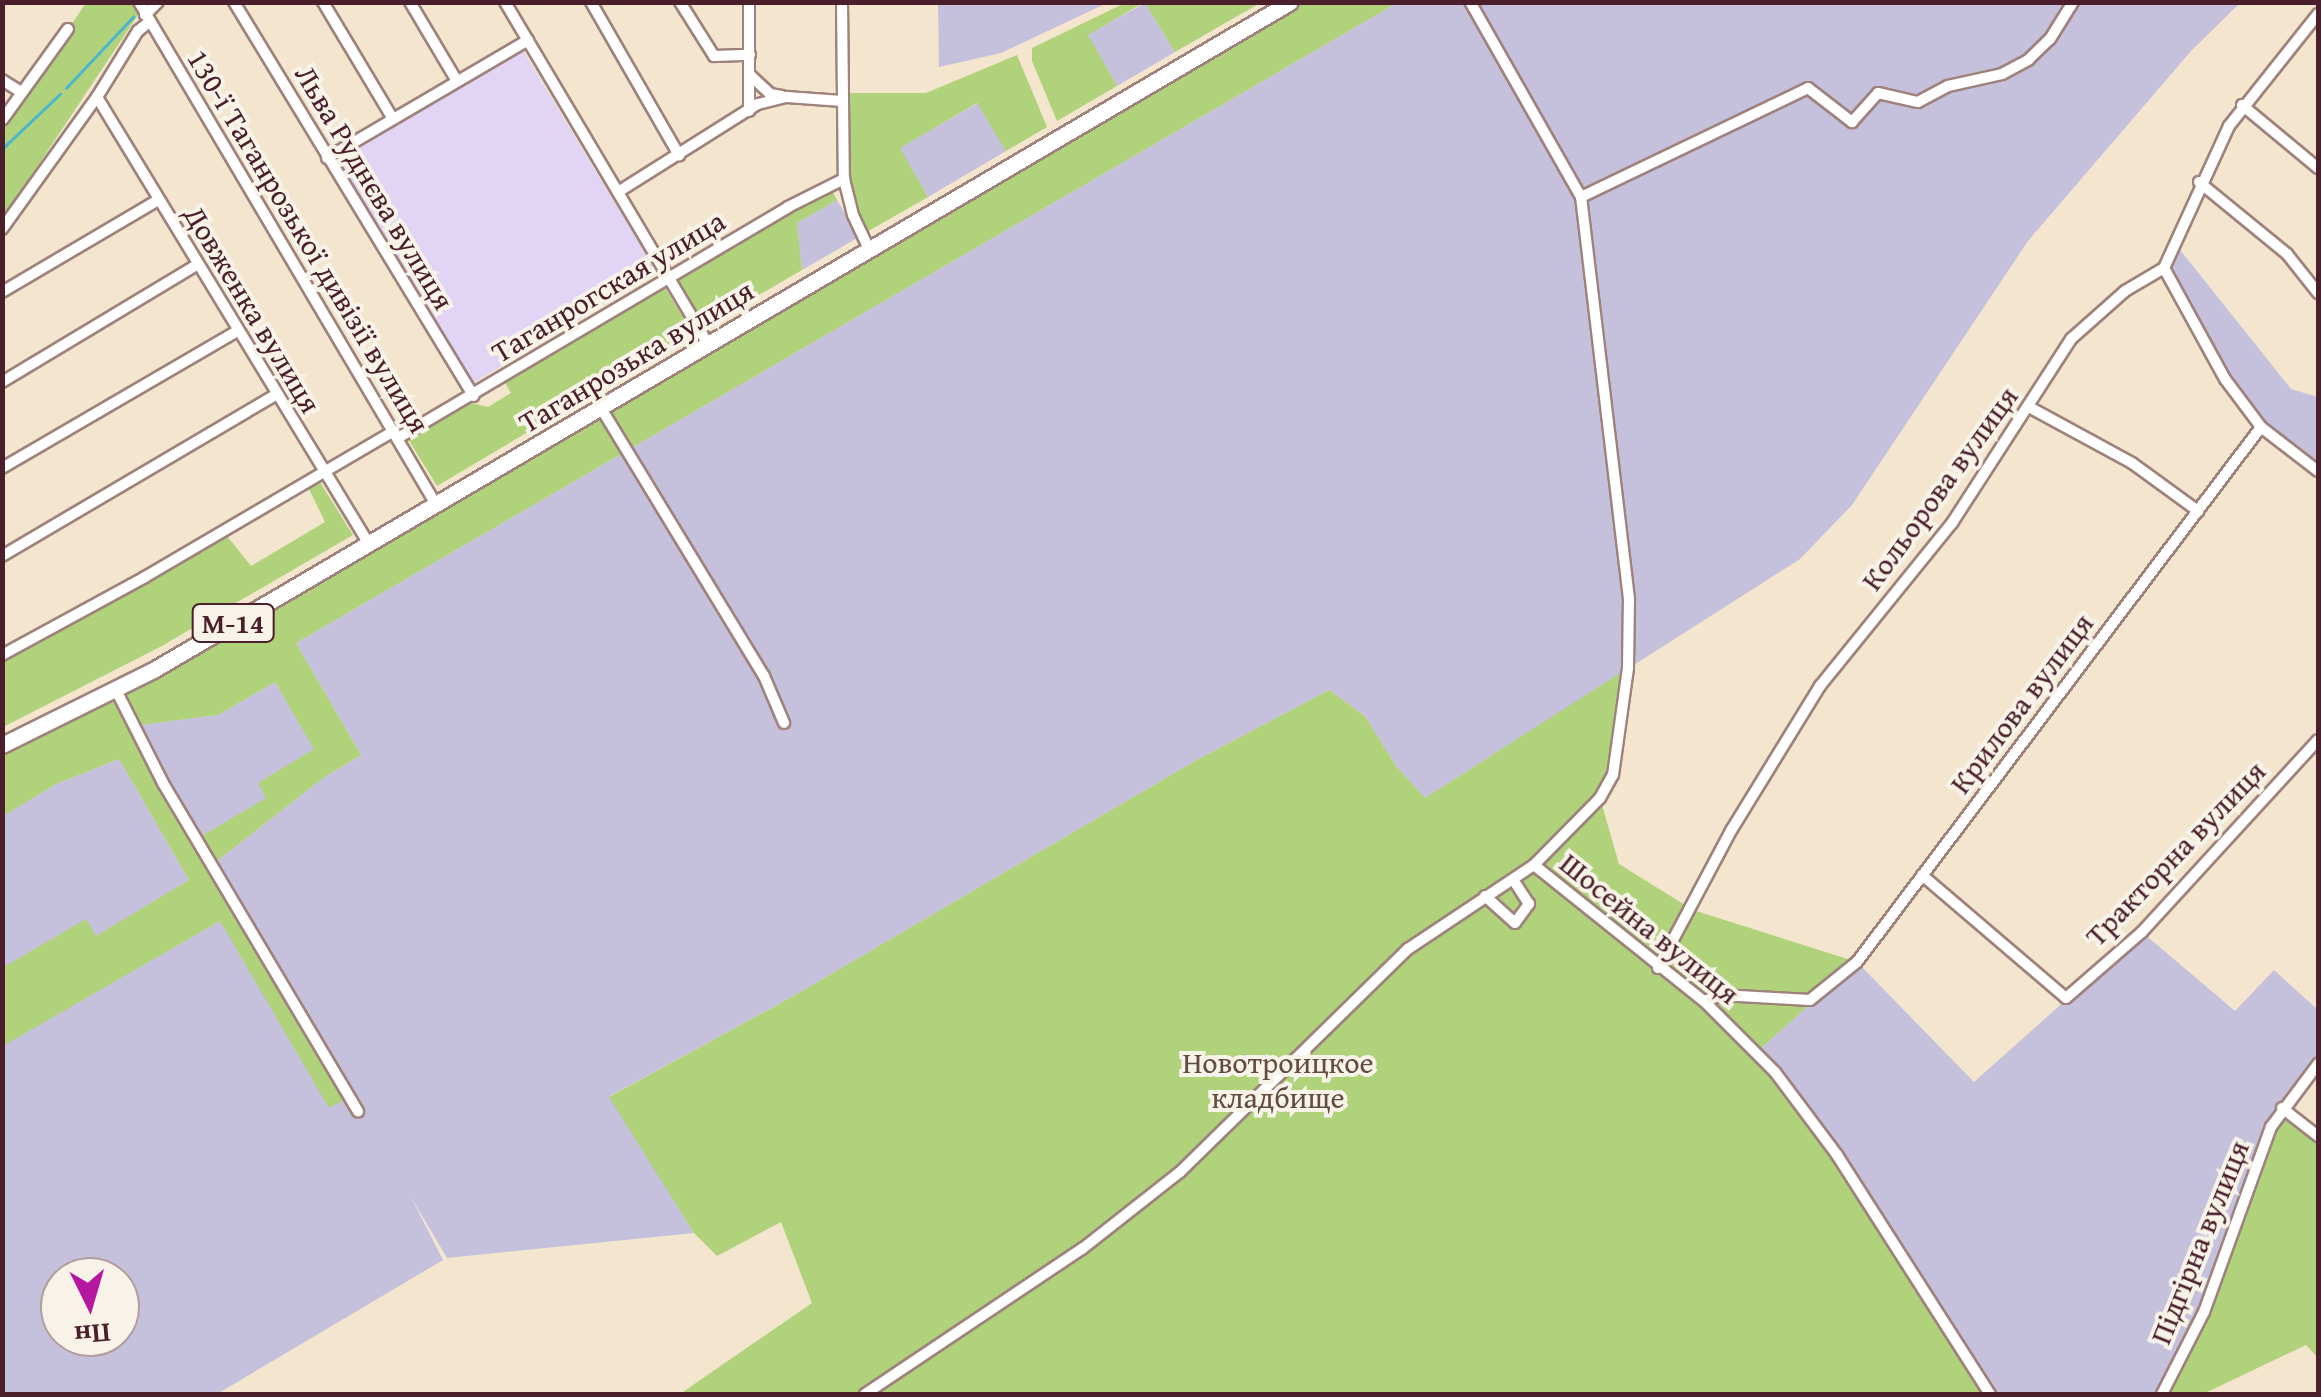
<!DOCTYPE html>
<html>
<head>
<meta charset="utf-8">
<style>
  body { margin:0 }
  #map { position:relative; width:2321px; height:1397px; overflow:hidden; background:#f4e5ce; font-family:"Gentium Book Plus",serif }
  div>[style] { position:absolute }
  .built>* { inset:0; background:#e1d4f4 }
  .industrial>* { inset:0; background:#c5c0db }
  .green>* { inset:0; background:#afd27b }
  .stream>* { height:2.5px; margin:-1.25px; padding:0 1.25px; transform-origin:1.25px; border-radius:1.25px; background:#4eb6cc }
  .roads { filter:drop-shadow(2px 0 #9f827c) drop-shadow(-2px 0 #9f827c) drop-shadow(0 2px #9f827c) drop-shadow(0 -2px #9f827c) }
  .minor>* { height:10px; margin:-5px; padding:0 5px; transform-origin:5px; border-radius:5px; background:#fff }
  .highway>* { height:15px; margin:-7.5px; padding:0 7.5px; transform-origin:7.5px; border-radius:7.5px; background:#fff }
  span { translate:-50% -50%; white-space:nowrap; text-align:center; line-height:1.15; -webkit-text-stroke:8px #f7f3e8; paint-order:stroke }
  .shield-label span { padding:2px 8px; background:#f7f3e8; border:2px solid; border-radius:8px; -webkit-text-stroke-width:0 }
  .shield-label { font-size:28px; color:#4a1f2b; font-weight:700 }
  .street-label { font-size:30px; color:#4a1f2b }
  .park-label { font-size:30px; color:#634c3f }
  .frame { position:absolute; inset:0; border:5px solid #4a1f2b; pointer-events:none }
  .north { position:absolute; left:40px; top:1257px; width:100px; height:100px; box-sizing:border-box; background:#f7f3e8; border:2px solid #b29e9c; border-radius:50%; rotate:175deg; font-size:28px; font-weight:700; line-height:40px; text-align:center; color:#4a1f2b }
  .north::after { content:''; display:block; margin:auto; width:35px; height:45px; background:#b5179e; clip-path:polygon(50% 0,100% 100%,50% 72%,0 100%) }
</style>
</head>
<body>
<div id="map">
  <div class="built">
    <i style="clip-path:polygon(522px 49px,657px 273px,468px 386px,334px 160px)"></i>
  </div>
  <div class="industrial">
    <i style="clip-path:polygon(938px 3px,938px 2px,1107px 3px,1001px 53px,939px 67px)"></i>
    <i style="clip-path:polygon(1145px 3px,1175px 52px,1117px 86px,1087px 35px)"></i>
    <i style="clip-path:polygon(evenodd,1397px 3px,2240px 3px,2191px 51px,2028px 241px,1852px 505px,1800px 559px,1425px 798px,1396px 766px,1365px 716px,1329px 690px,1195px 761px,797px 994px,610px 1096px,694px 1233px,447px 1258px,411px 1197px,443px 1260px,217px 1394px,3px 1394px,2px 1046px,220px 921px,269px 1003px,213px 864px,323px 778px,361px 755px,296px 643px,1397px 3px,60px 1277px,120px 1277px,120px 1337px,60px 1337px,60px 1277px)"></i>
    <i style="clip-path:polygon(978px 103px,1006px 151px,928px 197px,899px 148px)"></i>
    <i style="clip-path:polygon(837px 200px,859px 237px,802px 270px,797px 223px)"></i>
    <i style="clip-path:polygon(2173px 241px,2291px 389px,2318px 397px,2318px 471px,2281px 443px,2225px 379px,2164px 268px)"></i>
    <i style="clip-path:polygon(275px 682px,315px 749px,259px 783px,267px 798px,198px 838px,131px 726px,218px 715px)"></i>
    <i style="clip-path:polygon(119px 759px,189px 880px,96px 937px,85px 920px,3px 968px,2px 816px,56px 784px)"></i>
    <i style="clip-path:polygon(2142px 932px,2235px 1011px,2274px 970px,2318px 1010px,2318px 1064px,2282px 1108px,2204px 1312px,2162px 1394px,1990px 1394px,1757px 1052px,1857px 962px,1974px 1082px)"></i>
  </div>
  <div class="green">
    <i style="clip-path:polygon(1127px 2px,1143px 3px,1088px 35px,1117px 86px,1057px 121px,1032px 61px,1032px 48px)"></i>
    <i style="clip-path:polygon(86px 3px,134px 3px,140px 12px,3px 218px,3px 125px)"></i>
    <i style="clip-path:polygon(1145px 3px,1260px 3px,1175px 52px)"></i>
    <i style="clip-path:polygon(evenodd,1302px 3px,1397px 3px,296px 643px,361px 755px,323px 778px,213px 864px,351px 1096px,329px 1108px,220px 921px,3px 1046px,2px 968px,86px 919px,96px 936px,189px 880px,119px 759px,56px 784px,3px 816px,3px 753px,171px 667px,1302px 3px,275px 682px,314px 749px,258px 783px,266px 798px,198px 838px,132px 726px,218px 715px,275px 682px)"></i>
    <i style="clip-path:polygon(1017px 55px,1047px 127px,1006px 151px,977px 103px,900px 148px,928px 197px,865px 233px,849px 193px,849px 93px,926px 93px)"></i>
    <i style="clip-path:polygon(826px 191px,832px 191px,837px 200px,797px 223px,802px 270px,704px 327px,675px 279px)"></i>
    <i style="clip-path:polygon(664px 286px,693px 334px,437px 486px,408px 439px,468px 402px,488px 407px,511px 393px,504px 381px)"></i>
    <i style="clip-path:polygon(318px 479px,353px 535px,160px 647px,3px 727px,3px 657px,217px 536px,227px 536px,251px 566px,325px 522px,307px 485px)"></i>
    <i style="clip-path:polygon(1628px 668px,1620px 749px,1600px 798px,1619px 864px,1693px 910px,1857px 962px,1757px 1052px,1790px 1091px,1990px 1394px,680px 1394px,812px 1303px,781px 1222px,717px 1256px,694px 1233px,609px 1097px,797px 994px,1195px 761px,1329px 690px,1365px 716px,1396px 766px,1425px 798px)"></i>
    <i style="clip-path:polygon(2282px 1108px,2318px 1131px,2318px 1358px,2306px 1345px,2203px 1394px,2162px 1394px,2204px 1312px)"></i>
  </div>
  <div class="stream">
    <i style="left:66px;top:88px;width:98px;rotate:-46.7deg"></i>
    <i style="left:2px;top:149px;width:80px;rotate:-43.5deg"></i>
  </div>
  <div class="roads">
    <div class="minor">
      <i style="left:139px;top:2px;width:586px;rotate:59.41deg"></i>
      <i style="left:234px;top:2px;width:461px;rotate:58.7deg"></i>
      <i style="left:323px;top:2px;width:136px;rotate:59.1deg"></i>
      <i style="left:410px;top:2px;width:92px;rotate:59.3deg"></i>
      <i style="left:505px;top:2px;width:399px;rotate:59.3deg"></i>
      <i style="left:591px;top:2px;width:177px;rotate:60.1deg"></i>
      <i style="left:680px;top:2px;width:64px;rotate:57.8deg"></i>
      <i style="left:714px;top:56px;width:36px;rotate:-2deg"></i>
      <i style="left:749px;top:2px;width:109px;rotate:90deg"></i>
      <i style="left:842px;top:2px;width:177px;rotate:89.4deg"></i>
      <i style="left:844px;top:179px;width:37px;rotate:76deg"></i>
      <i style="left:853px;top:215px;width:38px;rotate:65deg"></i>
      <i style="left:145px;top:15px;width:18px;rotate:-45deg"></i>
      <i style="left:751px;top:76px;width:26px;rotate:43deg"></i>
      <i style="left:770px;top:94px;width:12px;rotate:9deg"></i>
      <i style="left:2px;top:80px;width:22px;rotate:32deg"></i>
      <i style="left:97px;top:97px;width:523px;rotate:58.68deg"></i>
      <i style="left:2242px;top:105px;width:99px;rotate:39.7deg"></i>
      <i style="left:3px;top:119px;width:111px;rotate:-54.2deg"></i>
      <i style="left:327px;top:158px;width:233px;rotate:-30.4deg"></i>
      <i style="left:2199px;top:182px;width:114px;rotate:39.3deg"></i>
      <i style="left:2287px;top:254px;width:50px;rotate:51.5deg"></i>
      <i style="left:618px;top:192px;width:165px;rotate:-32.2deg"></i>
      <i style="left:758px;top:104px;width:30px;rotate:-14deg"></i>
      <i style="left:787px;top:97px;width:55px;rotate:4.2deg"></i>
      <i style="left:1581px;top:197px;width:252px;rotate:-25.6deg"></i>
      <i style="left:1808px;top:88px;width:56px;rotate:37.7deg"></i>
      <i style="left:1852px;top:122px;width:39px;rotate:-48deg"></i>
      <i style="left:1878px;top:93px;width:41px;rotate:12.7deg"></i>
      <i style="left:1918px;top:102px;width:34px;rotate:-28deg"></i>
      <i style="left:1948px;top:86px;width:55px;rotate:-12.5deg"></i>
      <i style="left:2002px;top:74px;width:30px;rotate:-28deg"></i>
      <i style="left:2028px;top:60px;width:30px;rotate:-44deg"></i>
      <i style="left:2050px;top:39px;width:44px;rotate:-58.1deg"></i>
      <i style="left:2px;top:229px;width:163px;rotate:-54.3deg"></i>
      <i style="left:97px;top:97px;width:78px;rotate:-58.2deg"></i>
      <i style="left:138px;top:31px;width:14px;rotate:-39deg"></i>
      <i style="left:2164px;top:268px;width:127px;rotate:61.2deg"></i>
      <i style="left:2225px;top:379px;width:60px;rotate:53.1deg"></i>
      <i style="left:2261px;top:427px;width:72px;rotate:37.7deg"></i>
      <i style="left:2px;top:292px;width:181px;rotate:-30.5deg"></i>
      <i style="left:2px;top:382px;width:227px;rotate:-31deg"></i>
      <i style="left:2029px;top:407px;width:117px;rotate:28.5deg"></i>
      <i style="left:2132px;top:463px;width:82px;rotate:36deg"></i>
      <i style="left:601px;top:408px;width:314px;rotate:58.7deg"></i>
      <i style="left:764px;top:676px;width:51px;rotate:66.9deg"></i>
      <i style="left:398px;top:438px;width:453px;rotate:-30.6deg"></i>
      <i style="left:788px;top:207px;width:63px;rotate:-26.6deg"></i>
      <i style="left:2px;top:468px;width:272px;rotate:-30.2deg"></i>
      <i style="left:2px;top:556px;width:317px;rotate:-30.5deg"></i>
      <i style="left:2px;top:655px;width:163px;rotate:-28.6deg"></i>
      <i style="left:145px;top:577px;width:289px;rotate:-30.4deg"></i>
      <i style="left:116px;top:690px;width:104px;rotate:63.2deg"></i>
      <i style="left:163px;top:783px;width:382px;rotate:59.3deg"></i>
      <i style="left:1534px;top:865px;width:218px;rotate:38.7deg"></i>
      <i style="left:1704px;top:1001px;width:100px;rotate:45deg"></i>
      <i style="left:1775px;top:1072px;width:104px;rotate:53.2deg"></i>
      <i style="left:1837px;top:1155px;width:284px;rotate:57.4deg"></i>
      <i style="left:1922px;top:875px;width:189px;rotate:40.5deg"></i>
      <i style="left:2066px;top:998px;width:101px;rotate:-41deg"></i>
      <i style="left:2142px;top:932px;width:260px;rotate:-47.5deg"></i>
      <i style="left:1485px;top:896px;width:40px;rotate:42deg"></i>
      <i style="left:1515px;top:923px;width:24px;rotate:-54deg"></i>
      <i style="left:1529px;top:904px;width:27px;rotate:-123deg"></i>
      <i style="left:1658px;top:968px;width:157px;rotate:-62deg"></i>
      <i style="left:1732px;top:829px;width:168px;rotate:-58.4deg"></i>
      <i style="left:1820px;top:686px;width:210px;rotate:-51deg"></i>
      <i style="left:1952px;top:523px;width:219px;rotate:-57.1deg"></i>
      <i style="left:2071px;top:339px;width:72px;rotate:-41.6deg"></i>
      <i style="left:2125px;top:291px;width:45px;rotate:-30.5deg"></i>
      <i style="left:2164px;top:268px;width:156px;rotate:-65.4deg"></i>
      <i style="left:2229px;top:126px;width:143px;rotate:-51.5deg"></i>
      <i style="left:1704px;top:1001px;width:18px;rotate:-19deg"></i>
      <i style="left:1721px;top:995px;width:89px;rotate:3.2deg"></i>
      <i style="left:1810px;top:1000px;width:60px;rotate:-39deg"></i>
      <i style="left:1857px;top:962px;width:670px;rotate:-52.94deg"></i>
      <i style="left:2282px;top:1108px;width:46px;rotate:37.9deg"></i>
      <i style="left:865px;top:1394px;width:261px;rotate:-33.8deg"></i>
      <i style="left:1082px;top:1249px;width:125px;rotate:-38.2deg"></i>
      <i style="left:1180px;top:1172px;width:319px;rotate:-44.4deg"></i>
      <i style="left:1408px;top:949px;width:151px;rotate:-33.7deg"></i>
      <i style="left:1534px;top:865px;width:94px;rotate:-45.4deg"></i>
      <i style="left:1600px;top:798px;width:26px;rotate:-61deg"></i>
      <i style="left:1613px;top:775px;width:108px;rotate:-82deg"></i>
      <i style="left:1628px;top:668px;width:69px;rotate:-89.2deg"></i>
      <i style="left:1629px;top:599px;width:405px;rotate:-96.8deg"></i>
      <i style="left:1581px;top:197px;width:224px;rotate:-119.6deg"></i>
      <i style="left:2162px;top:1394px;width:92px;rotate:-62.9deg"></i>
      <i style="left:2204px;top:1312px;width:197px;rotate:-70.1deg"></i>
      <i style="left:2271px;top:1127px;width:79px;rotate:-53.3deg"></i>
    </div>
    <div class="highway">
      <i style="left:2px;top:745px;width:171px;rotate:-26.4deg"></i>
      <i style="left:155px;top:669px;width:1316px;rotate:-30.44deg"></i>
    </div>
  </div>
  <div class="shield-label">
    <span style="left:233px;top:623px">М-14</span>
  </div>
  <div class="street-label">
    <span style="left:375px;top:187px;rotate:59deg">Льва Руднєва вулиця</span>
    <span style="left:309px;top:241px;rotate:59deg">130-ї Таганрозької дивізії вулиця</span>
    <span style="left:608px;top:286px;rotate:-31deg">Таганрогская улица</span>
    <span style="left:253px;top:309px;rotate:59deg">Довженка вулиця</span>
    <span style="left:636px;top:356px;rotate:-31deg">Таганрозька вулиця</span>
    <span style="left:1939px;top:488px;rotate:-54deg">Кольорова вулиця</span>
    <span style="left:2021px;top:703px;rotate:-53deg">Крилова вулиця</span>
    <span style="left:2175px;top:853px;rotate:-46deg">Тракторна вулиця</span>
    <span style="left:1650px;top:928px;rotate:39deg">Шосейна вулиця</span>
    <span style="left:2199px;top:1242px;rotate:-68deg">Підгірна вулиця</span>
  </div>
  <div class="park-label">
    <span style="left:1278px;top:1079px">Новотроицкое<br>кладбище</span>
  </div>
  <div class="frame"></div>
  <div class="north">Пн</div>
</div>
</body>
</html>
